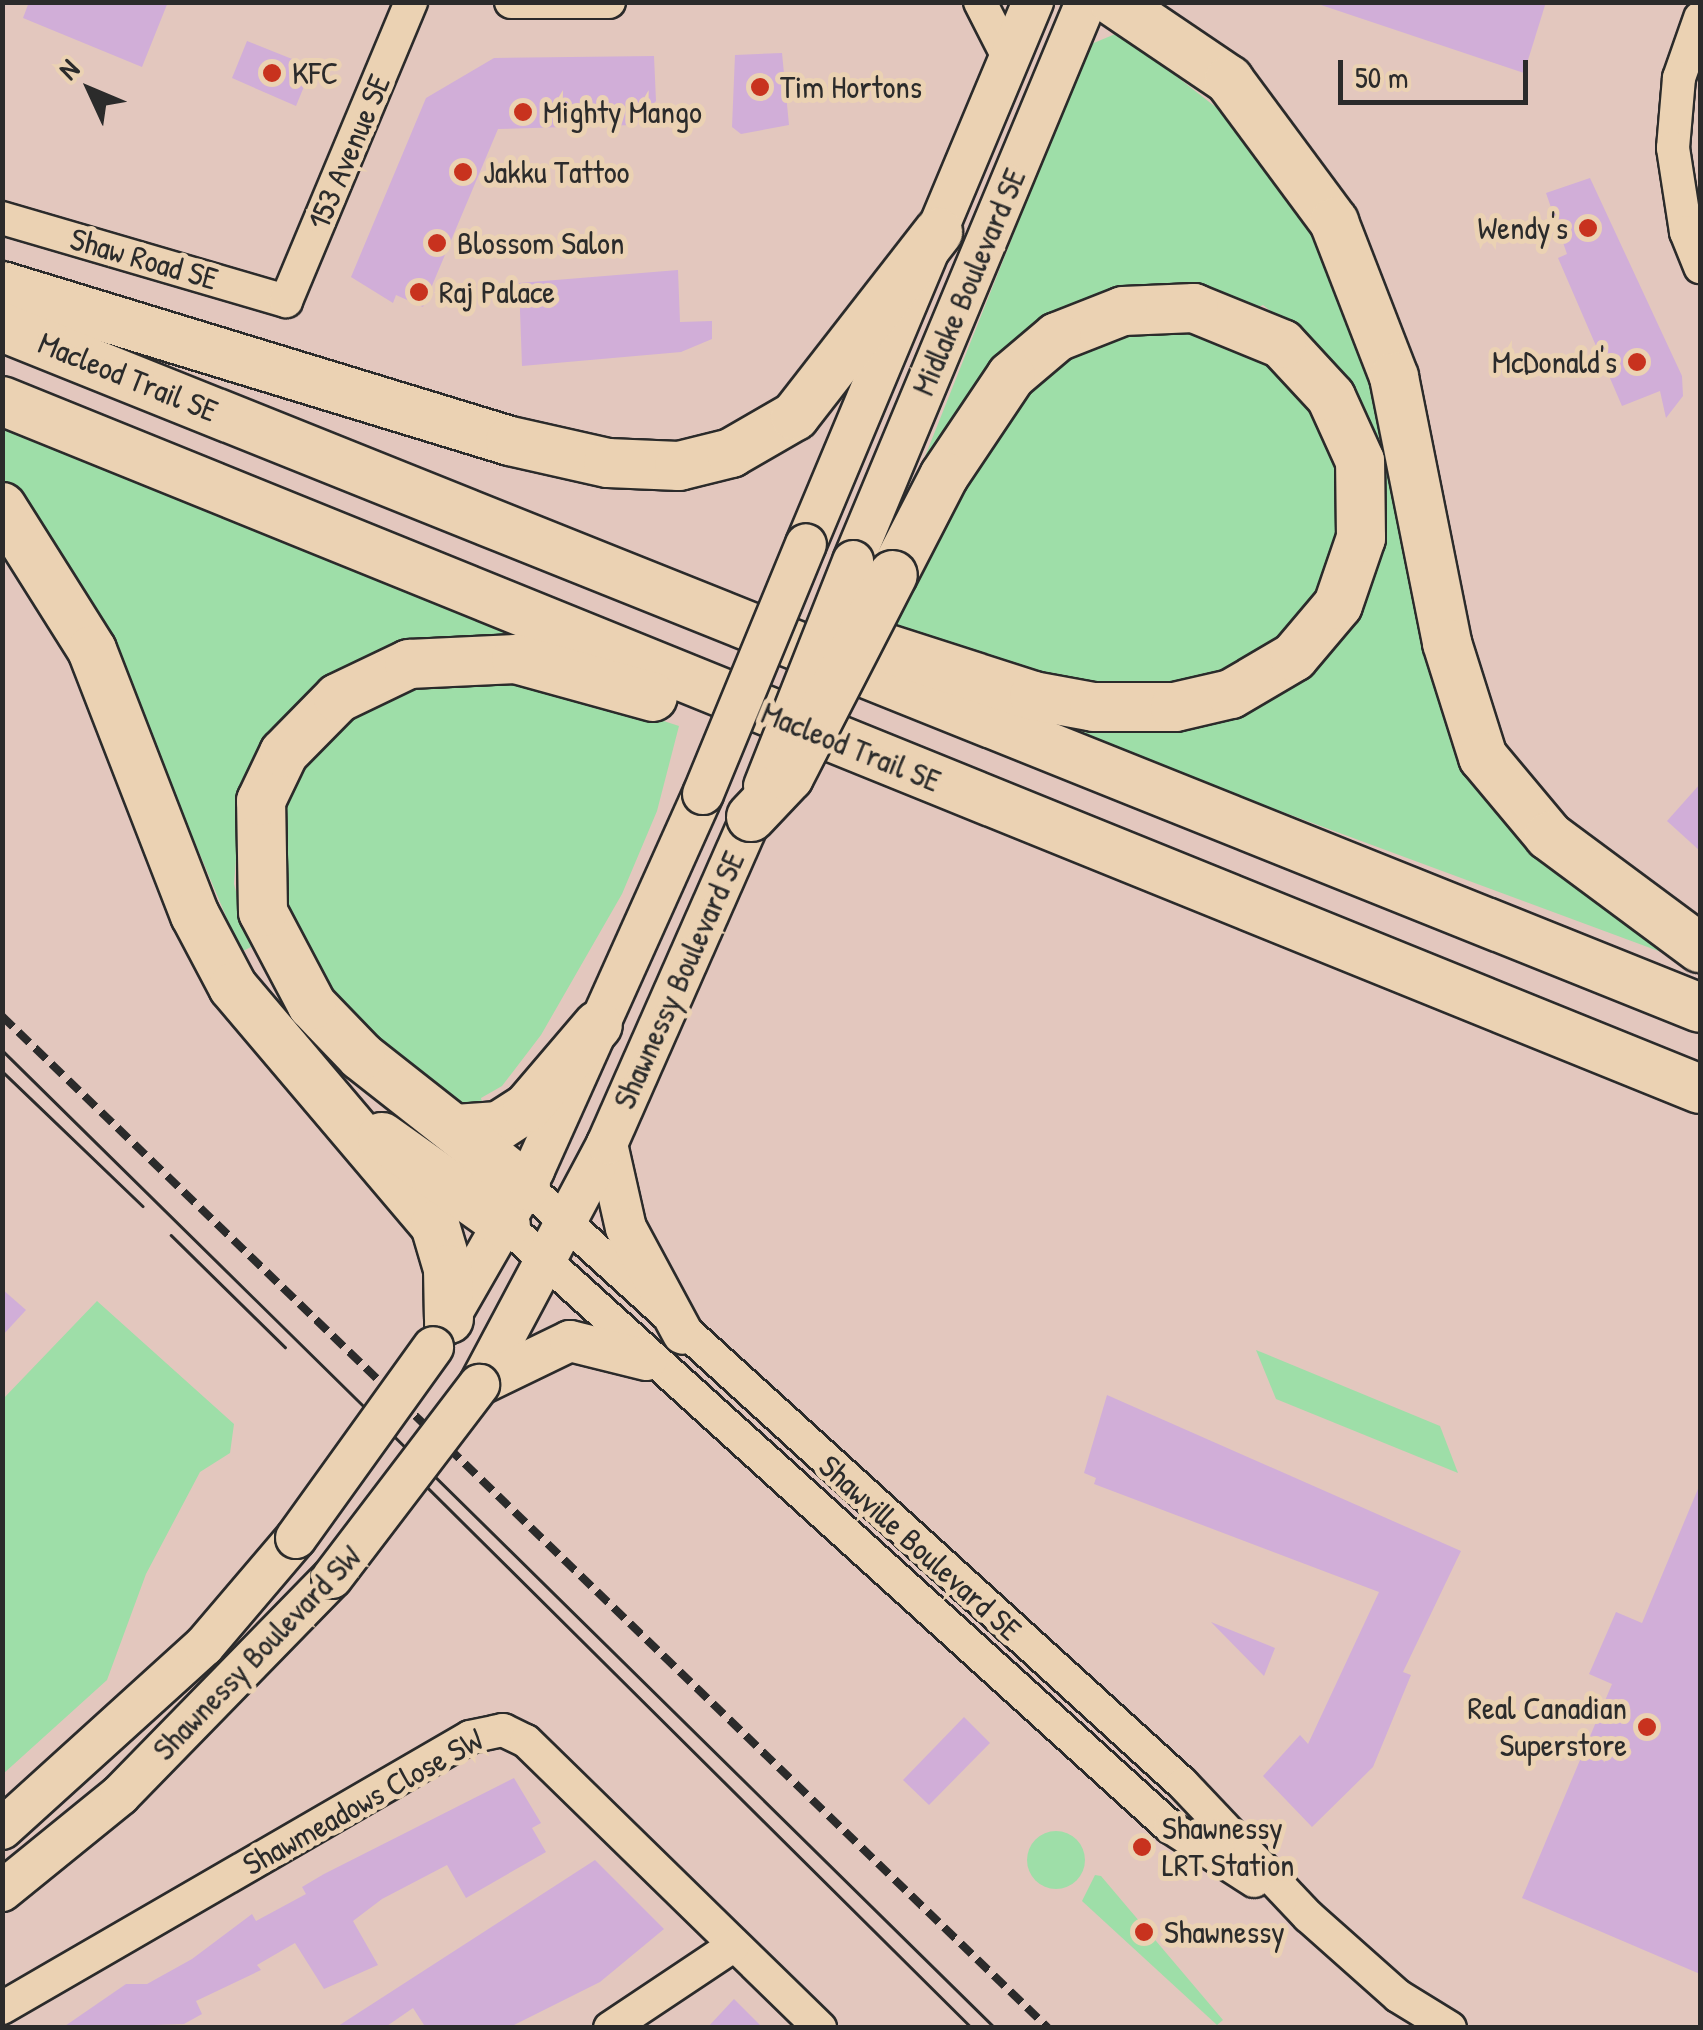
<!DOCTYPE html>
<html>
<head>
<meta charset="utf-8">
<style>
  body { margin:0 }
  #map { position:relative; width:1703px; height:2030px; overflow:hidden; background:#e3c7be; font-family:"Patrick Hand",sans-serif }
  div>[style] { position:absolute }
  .green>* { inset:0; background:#9edea8 }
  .round { border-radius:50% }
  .building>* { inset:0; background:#d1aed8 }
  .roads { filter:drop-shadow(2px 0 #2b2b2b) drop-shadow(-2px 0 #2b2b2b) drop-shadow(0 2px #2b2b2b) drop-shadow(0 -2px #2b2b2b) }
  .minor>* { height:32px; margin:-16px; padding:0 16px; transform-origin:16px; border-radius:16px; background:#ebd2b3 }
  .major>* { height:40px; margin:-20px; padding:0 20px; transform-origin:20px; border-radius:20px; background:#ebd2b3 }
  .highway>* { height:48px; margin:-24px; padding:0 24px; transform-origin:24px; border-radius:24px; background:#ebd2b3 }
  .tram>* { height:2.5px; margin:-1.25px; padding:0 1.25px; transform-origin:1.25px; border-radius:1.25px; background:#2b2b2b }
  .rail>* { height:8px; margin-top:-4px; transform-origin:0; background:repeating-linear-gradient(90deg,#2b2b2b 0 15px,transparent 0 23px) }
  .bridges { filter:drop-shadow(2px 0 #2b2b2b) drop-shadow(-2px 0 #2b2b2b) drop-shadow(0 2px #2b2b2b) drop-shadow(0 -2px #2b2b2b) }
  .major-bridge>* { height:40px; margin:-20px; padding:0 20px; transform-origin:20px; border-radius:20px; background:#ebd2b3 }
  .highway-bridge>* { height:48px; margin:-24px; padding:0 24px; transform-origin:24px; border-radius:24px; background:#ebd2b3 }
  .dots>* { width:28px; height:28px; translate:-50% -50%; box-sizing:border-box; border:5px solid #ebd2b3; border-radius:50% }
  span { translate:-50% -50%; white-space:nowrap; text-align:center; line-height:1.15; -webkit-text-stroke:10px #ebd2b3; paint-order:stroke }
  .poi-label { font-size:32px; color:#2b2b2b }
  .left { translate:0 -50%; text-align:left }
  .right { translate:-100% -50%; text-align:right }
  .street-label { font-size:32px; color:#2b2b2b }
  .frame { position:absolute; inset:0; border:5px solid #2b2b2b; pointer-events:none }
  .north { position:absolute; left:40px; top:40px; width:100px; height:100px; -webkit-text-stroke:8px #ebd2b3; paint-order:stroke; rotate:314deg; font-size:28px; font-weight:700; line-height:40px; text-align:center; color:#2b2b2b }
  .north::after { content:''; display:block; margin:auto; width:35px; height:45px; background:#2b2b2b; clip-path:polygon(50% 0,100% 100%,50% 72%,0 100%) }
  .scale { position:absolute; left:1338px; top:60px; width:190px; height:45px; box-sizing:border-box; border:5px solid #2b2b2b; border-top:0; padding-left:12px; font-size:30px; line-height:35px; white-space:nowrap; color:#2b2b2b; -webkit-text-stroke:8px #ebd2b3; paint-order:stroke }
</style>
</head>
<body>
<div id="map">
  <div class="green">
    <i style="clip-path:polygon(1120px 32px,1222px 112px,1304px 215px,1368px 362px,1433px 663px,1680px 959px,1045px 724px,1220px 708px,1370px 539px,1306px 340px,1263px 305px,1250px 311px,1138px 298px,930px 474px,920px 469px,1089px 45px)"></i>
    <i style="clip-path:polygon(1200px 330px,1271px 362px,1316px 414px,1338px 473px,1336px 553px,1323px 587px,1272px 650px,1202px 684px,1105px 692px,887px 634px,911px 569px,1040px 369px,1111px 331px)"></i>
    <i style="clip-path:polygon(2px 426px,554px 648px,402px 657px,240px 811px,234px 884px,251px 947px,241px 952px,122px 669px,3px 498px)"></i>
    <i style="clip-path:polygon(486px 678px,578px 693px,679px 726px,657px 811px,622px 894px,541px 1035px,502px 1086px,481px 1098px,487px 1123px,386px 1070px,294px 970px,271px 807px,323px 729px,428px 681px)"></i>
    <i style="clip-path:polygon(97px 1301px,234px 1424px,230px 1453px,200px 1472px,146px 1574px,107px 1680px,3px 1774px,3px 1399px)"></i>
    <i style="clip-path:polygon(1256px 1350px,1440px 1426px,1458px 1473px,1276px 1399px)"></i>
    <i class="round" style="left:1027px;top:1831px;width:58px;height:58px"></i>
    <i style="clip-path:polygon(1095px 1875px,1101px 1876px,1223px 2020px,1217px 2025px,1082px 1901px)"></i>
  </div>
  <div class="building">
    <i style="clip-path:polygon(29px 2px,168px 2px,142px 67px,23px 18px)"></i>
    <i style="clip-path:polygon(1312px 2px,1546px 2px,1524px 73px)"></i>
    <i style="clip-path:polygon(247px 41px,312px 67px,296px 106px,232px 78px)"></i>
    <i style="clip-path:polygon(782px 53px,789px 125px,741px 134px,732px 127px,735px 55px)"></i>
    <i style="clip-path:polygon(654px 56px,656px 101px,633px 125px,498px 129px,423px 307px,396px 295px,393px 303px,351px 277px,426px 98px,494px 58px)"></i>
    <i style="clip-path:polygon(1590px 178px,1682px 376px,1683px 396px,1666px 418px,1660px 391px,1622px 406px,1558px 258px,1567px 254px,1546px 193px)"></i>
    <i style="clip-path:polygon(678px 270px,680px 322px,712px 321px,712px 339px,681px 352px,522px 366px,519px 283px)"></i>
    <i style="clip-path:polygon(1700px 784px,1700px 851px,1667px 821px)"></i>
    <i style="clip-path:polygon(2px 1289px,26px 1310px,2px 1336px)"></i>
    <i style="clip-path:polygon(1107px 1395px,1461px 1551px,1403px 1672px,1411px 1675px,1373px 1767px,1312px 1827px,1263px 1776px,1300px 1735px,1308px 1744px,1379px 1592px,1094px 1484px,1096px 1478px,1084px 1473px)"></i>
    <i style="clip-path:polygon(1700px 1484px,1700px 1974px,1522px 1898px,1612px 1684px,1589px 1674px,1616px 1612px,1642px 1623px)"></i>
    <i style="clip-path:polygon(1211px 1622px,1275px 1648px,1264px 1676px)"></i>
    <i style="clip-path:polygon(964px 1717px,990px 1743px,929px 1805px,903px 1780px)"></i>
    <i style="clip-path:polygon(514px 1778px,541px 1823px,532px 1828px,546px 1852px,466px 1898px,447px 1865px,382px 1899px,353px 1921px,378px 1965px,324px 1989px,295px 1943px,257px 1965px,261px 1970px,196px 2001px,202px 2014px,184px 2024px,62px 2028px,126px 1984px,147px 1984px,192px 1959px,252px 1914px,256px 1921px,306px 1894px,302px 1887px,324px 1874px)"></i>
    <i style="clip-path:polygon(595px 1860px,664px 1929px,600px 1982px,508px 2028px,426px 2028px,413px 2008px,384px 2028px,335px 2028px)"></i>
    <i style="clip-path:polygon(734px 1999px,763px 2028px,707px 2028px)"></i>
  </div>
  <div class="roads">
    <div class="minor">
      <i style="left:511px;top:2px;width:98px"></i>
      <i style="left:980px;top:2px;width:66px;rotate:63deg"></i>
      <i style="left:1700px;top:18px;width:64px;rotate:109.3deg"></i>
      <i style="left:1679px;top:78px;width:70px;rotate:94.9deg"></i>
      <i style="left:1673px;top:148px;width:85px;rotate:81.2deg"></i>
      <i style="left:1686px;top:232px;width:38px;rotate:68deg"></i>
      <i style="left:2px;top:218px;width:296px;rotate:16.3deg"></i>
      <i style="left:286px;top:301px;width:324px;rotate:-67.3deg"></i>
      <i style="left:526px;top:1186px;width:888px;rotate:42.31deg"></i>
      <i style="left:1183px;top:1784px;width:182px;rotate:46.6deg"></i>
      <i style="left:1308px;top:1916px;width:120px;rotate:41.6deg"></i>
      <i style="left:1398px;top:1996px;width:61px;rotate:31.6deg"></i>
      <i style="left:506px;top:1225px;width:896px;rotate:42.2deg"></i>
      <i style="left:1170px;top:1827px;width:100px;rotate:32.7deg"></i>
      <i style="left:2px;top:2008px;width:541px;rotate:-30.07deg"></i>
      <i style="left:470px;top:1737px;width:34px;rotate:-12deg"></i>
      <i style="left:503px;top:1730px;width:25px;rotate:26deg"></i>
      <i style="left:526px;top:1741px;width:411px;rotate:44.3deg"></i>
      <i style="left:610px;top:2028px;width:148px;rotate:-33.7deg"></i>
    </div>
    <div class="major">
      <i style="left:806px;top:544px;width:588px;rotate:-67.28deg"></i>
      <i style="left:853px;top:561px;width:606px;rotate:-67.37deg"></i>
      <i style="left:607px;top:1144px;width:86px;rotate:77.3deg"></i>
      <i style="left:626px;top:1228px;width:120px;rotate:61.7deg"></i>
      <i style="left:445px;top:1325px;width:179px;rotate:-60.1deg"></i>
      <i style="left:534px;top:1170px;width:412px;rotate:-65.8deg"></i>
      <i style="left:479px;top:1385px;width:273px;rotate:-62deg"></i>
      <i style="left:607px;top:1144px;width:357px;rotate:-66.2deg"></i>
      <i style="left:479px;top:1385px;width:101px;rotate:-25.8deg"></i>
      <i style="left:570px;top:1341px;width:79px;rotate:13.9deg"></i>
      <i style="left:2px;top:1829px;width:273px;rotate:-42.2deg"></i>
      <i style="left:204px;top:1646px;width:142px;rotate:-49.6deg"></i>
      <i style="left:2px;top:1891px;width:152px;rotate:-39.1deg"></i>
      <i style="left:120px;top:1795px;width:303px;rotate:-45.7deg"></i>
    </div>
    <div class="highway">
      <i style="left:1114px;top:2px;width:139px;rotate:34.1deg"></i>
      <i style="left:1229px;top:80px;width:177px;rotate:53.5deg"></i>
      <i style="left:1334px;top:222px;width:166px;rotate:68.8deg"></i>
      <i style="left:1394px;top:377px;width:271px;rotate:78.7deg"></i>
      <i style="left:1447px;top:643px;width:120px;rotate:72.5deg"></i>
      <i style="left:1483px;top:757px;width:103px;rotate:50.1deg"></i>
      <i style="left:1549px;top:836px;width:188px;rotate:36.6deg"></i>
      <i style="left:2px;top:286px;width:531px;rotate:16.97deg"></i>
      <i style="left:510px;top:441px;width:100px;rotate:12.7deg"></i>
      <i style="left:608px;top:463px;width:71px;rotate:2.4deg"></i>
      <i style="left:679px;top:466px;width:54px;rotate:-14deg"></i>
      <i style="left:731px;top:453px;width:74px;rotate:-30deg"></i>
      <i style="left:795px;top:416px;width:233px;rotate:-52.1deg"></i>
      <i style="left:2px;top:327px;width:1829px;rotate:21.85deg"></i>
      <i style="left:2px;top:401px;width:1832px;rotate:22.06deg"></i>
      <i style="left:2px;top:507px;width:169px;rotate:57.8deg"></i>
      <i style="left:92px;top:650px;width:284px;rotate:68.8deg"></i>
      <i style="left:195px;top:915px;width:81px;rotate:62.2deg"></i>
      <i style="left:233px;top:987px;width:312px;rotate:49.7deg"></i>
      <i style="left:435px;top:1225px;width:46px;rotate:73.5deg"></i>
      <i style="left:448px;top:1269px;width:50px;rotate:88.9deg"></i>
      <i style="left:848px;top:636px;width:195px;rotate:17.9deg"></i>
      <i style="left:1034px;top:696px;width:61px;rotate:10.4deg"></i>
      <i style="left:1094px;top:707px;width:81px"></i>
      <i style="left:1175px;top:707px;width:57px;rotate:-13.1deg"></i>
      <i style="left:1231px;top:694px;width:73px;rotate:-30.4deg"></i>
      <i style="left:1294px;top:657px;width:68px;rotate:-49.8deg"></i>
      <i style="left:1338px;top:605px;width:71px;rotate:-71.1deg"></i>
      <i style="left:1361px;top:538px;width:77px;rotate:-90.7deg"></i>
      <i style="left:1360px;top:461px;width:70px;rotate:-114.4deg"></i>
      <i style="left:1331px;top:397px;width:72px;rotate:-132.8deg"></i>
      <i style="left:1282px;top:344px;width:95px;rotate:-157.8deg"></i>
      <i style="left:1194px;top:308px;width:71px;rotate:177.6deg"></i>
      <i style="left:1123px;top:311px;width:71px;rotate:158.5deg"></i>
      <i style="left:1057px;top:337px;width:60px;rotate:139.7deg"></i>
      <i style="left:1011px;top:376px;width:120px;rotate:123.8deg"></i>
      <i style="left:944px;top:476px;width:111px;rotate:117.3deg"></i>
      <i style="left:455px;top:1129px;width:44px;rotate:-3.9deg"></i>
      <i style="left:499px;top:1126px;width:33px;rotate:-33deg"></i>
      <i style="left:527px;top:1108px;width:109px;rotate:-49.5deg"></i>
      <i style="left:382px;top:1137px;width:152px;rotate:35.4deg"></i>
      <i style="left:526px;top:1186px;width:210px;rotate:-141.8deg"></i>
      <i style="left:361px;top:1056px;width:71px;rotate:-133.9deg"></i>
      <i style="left:312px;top:1005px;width:105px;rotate:-117.8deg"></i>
      <i style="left:263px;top:912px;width:111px;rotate:-91deg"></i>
      <i style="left:261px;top:801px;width:53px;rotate:-64.4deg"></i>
      <i style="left:284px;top:753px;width:77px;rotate:-45.5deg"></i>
      <i style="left:338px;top:698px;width:79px;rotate:-25.6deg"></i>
      <i style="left:409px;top:664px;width:107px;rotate:-2.7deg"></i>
      <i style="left:516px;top:659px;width:142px;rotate:15.5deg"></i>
    </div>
  </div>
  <div class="tram">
    <i style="left:2px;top:1050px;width:1394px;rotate:44.56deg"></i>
    <i style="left:2px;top:1071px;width:195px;rotate:43.8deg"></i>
    <i style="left:171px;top:1235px;width:160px;rotate:44.5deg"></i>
    <i style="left:417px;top:1477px;width:782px;rotate:44.79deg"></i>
  </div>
  <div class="rail">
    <i style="left:2px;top:1016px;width:1455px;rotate:44.05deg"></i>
  </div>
  <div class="bridges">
    <div class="major-bridge">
      <i style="left:764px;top:786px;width:242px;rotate:-68.4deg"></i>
      <i style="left:703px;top:794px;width:270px;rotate:-67.6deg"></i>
      <i style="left:296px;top:1538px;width:235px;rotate:-54.3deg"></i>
      <i style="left:332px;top:1578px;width:243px;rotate:-52.7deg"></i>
    </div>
    <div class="highway-bridge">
      <i style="left:751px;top:817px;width:55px;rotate:-46.5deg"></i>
      <i style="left:789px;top:777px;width:227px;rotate:-62.8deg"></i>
    </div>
  </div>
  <div class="dots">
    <i style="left:272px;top:73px;background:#c8321e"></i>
    <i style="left:760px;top:87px;background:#c8321e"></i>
    <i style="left:523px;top:112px;background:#c8321e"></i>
    <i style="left:463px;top:172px;background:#c8321e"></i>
    <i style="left:1588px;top:228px;background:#c8321e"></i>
    <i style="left:437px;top:243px;background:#c8321e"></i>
    <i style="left:419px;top:292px;background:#c8321e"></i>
    <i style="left:1637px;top:362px;background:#c8321e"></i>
    <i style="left:1647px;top:1727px;background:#c8321e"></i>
    <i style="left:1142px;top:1847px;background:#c8321e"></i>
    <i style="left:1144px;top:1932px;background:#c8321e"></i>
  </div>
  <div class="poi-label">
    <span class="left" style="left:292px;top:73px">KFC</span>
    <span class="left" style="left:780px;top:87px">Tim Hortons</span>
    <span class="left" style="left:543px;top:112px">Mighty Mango</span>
    <span class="left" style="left:483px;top:172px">Jakku Tattoo</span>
    <span class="right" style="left:1568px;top:228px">Wendy's</span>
    <span class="left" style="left:457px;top:243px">Blossom Salon</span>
    <span class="left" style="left:439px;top:292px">Raj Palace</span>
    <span class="right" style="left:1617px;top:362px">McDonald's</span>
    <span class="right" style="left:1627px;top:1727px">Real Canadian<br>Superstore</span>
    <span class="left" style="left:1162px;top:1847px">Shawnessy<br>LRT Station</span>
    <span class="left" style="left:1164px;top:1932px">Shawnessy</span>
  </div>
  <div class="street-label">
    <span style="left:349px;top:152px;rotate:-67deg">153 Avenue SE</span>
    <span style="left:144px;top:259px;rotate:16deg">Shaw Road SE</span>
    <span style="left:969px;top:282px;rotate:-67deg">Midlake Boulevard SE</span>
    <span style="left:128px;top:377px;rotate:22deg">Macleod Trail SE</span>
    <span style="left:851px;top:747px;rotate:22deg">Macleod Trail SE</span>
    <span style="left:679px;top:980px;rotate:-66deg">Shawnessy Boulevard SE</span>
    <span style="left:920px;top:1548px;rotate:42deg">Shawville Boulevard SE</span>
    <span style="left:257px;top:1653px;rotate:-46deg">Shawnessy Boulevard SW</span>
    <span style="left:363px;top:1802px;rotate:-29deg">Shawmeadows Close SW</span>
  </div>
  <div class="frame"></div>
  <div class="north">N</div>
  <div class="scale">50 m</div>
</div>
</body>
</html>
